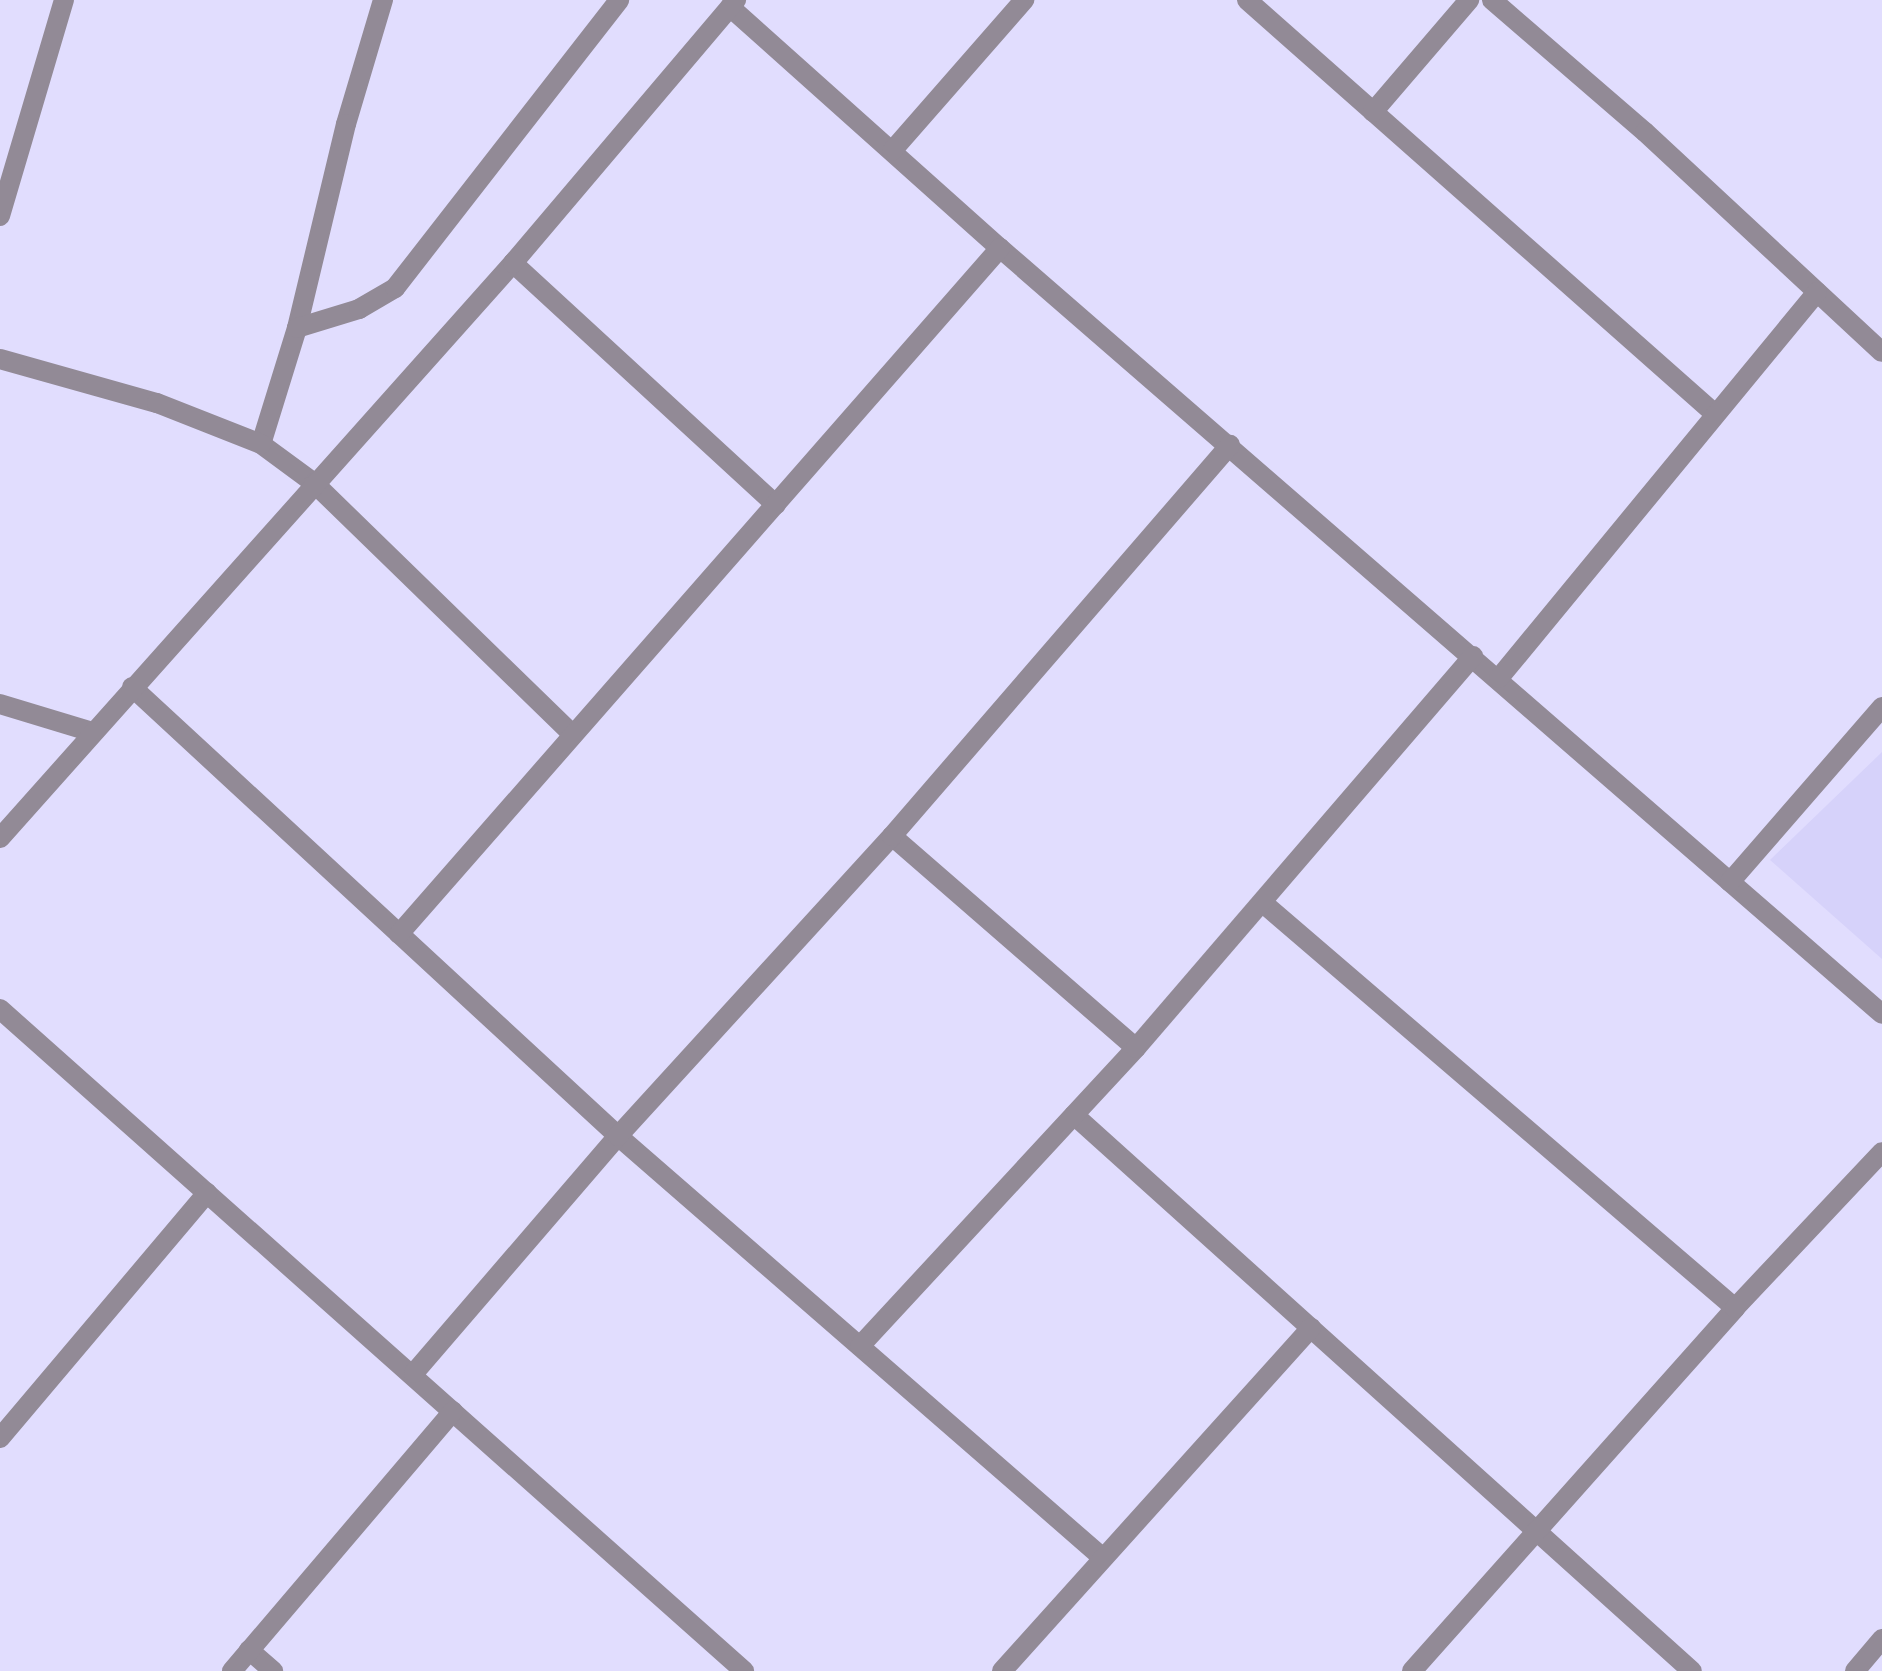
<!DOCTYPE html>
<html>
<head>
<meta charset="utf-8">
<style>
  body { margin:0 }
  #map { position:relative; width:1882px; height:1671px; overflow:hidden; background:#e1ddfe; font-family:"IBM Plex Sans",sans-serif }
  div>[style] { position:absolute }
  .built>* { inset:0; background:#d6d2fa }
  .minor>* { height:20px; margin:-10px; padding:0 10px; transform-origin:10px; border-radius:10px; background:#928a96 }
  span { translate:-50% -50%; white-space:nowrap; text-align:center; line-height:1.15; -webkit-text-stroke:8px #eeedfb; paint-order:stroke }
</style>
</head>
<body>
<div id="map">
  <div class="built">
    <i style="clip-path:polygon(1882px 752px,1882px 959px,1770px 860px)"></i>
  </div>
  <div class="minor">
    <i style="left:383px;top:0;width:129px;rotate:106.6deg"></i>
    <i style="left:346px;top:124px;width:210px;rotate:103.5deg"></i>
    <i style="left:297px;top:328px;width:121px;rotate:107.2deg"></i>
    <i style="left:261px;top:444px;width:66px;rotate:36.3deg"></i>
    <i style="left:314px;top:483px;width:361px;rotate:44.2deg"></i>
    <i style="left:1247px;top:0;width:623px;rotate:41.49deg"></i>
    <i style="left:1492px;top:0;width:202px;rotate:40.8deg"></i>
    <i style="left:1645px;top:132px;width:323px;rotate:42.9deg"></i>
    <i style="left:730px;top:7px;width:362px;rotate:41.8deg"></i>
    <i style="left:1000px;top:248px;width:1168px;rotate:40.97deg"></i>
    <i style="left:1373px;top:112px;width:148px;rotate:-49.4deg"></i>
    <i style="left:892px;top:151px;width:201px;rotate:-48.8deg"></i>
    <i style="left:0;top:216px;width:225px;rotate:-73.5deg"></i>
    <i style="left:513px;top:263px;width:357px;rotate:42.6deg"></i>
    <i style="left:297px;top:328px;width:65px;rotate:-17deg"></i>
    <i style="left:359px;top:309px;width:42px;rotate:-30.3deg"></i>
    <i style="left:395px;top:288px;width:365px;rotate:-52.1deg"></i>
    <i style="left:0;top:359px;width:163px;rotate:15.7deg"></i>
    <i style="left:157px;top:403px;width:112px;rotate:21.5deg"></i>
    <i style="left:1499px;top:678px;width:500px;rotate:-50.52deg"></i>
    <i style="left:132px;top:687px;width:662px;rotate:42.73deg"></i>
    <i style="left:618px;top:1136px;width:643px;rotate:41.03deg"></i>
    <i style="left:0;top:704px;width:96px;rotate:16.9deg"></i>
    <i style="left:892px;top:836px;width:323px;rotate:41deg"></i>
    <i style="left:0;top:838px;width:771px;rotate:-48.26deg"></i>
    <i style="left:513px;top:263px;width:345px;rotate:-49.7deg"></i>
    <i style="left:1730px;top:882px;width:232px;rotate:-49deg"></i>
    <i style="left:1263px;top:903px;width:622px;rotate:40.63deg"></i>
    <i style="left:399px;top:934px;width:912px;rotate:-48.78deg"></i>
    <i style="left:0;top:1009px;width:996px;rotate:41.66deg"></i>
    <i style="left:1074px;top:1115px;width:831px;rotate:41.98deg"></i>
    <i style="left:860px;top:1346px;width:406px;rotate:-47.2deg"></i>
    <i style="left:1136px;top:1048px;width:517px;rotate:-49.31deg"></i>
    <i style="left:414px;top:1373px;width:313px;rotate:-49.3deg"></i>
    <i style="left:618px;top:1136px;width:406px;rotate:-47.6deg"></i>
    <i style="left:892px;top:836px;width:517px;rotate:-49.16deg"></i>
    <i style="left:0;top:1438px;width:321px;rotate:-49.8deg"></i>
    <i style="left:249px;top:1650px;width:32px;rotate:41deg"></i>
    <i style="left:232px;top:1671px;width:341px;rotate:-49.6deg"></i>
    <i style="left:1002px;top:1671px;width:462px;rotate:-48deg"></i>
    <i style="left:1412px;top:1671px;width:486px;rotate:-48.3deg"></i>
    <i style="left:1735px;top:1308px;width:214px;rotate:-46.7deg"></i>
    <i style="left:1855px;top:1671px;width:42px;rotate:-49.8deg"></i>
  </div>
</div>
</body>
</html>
